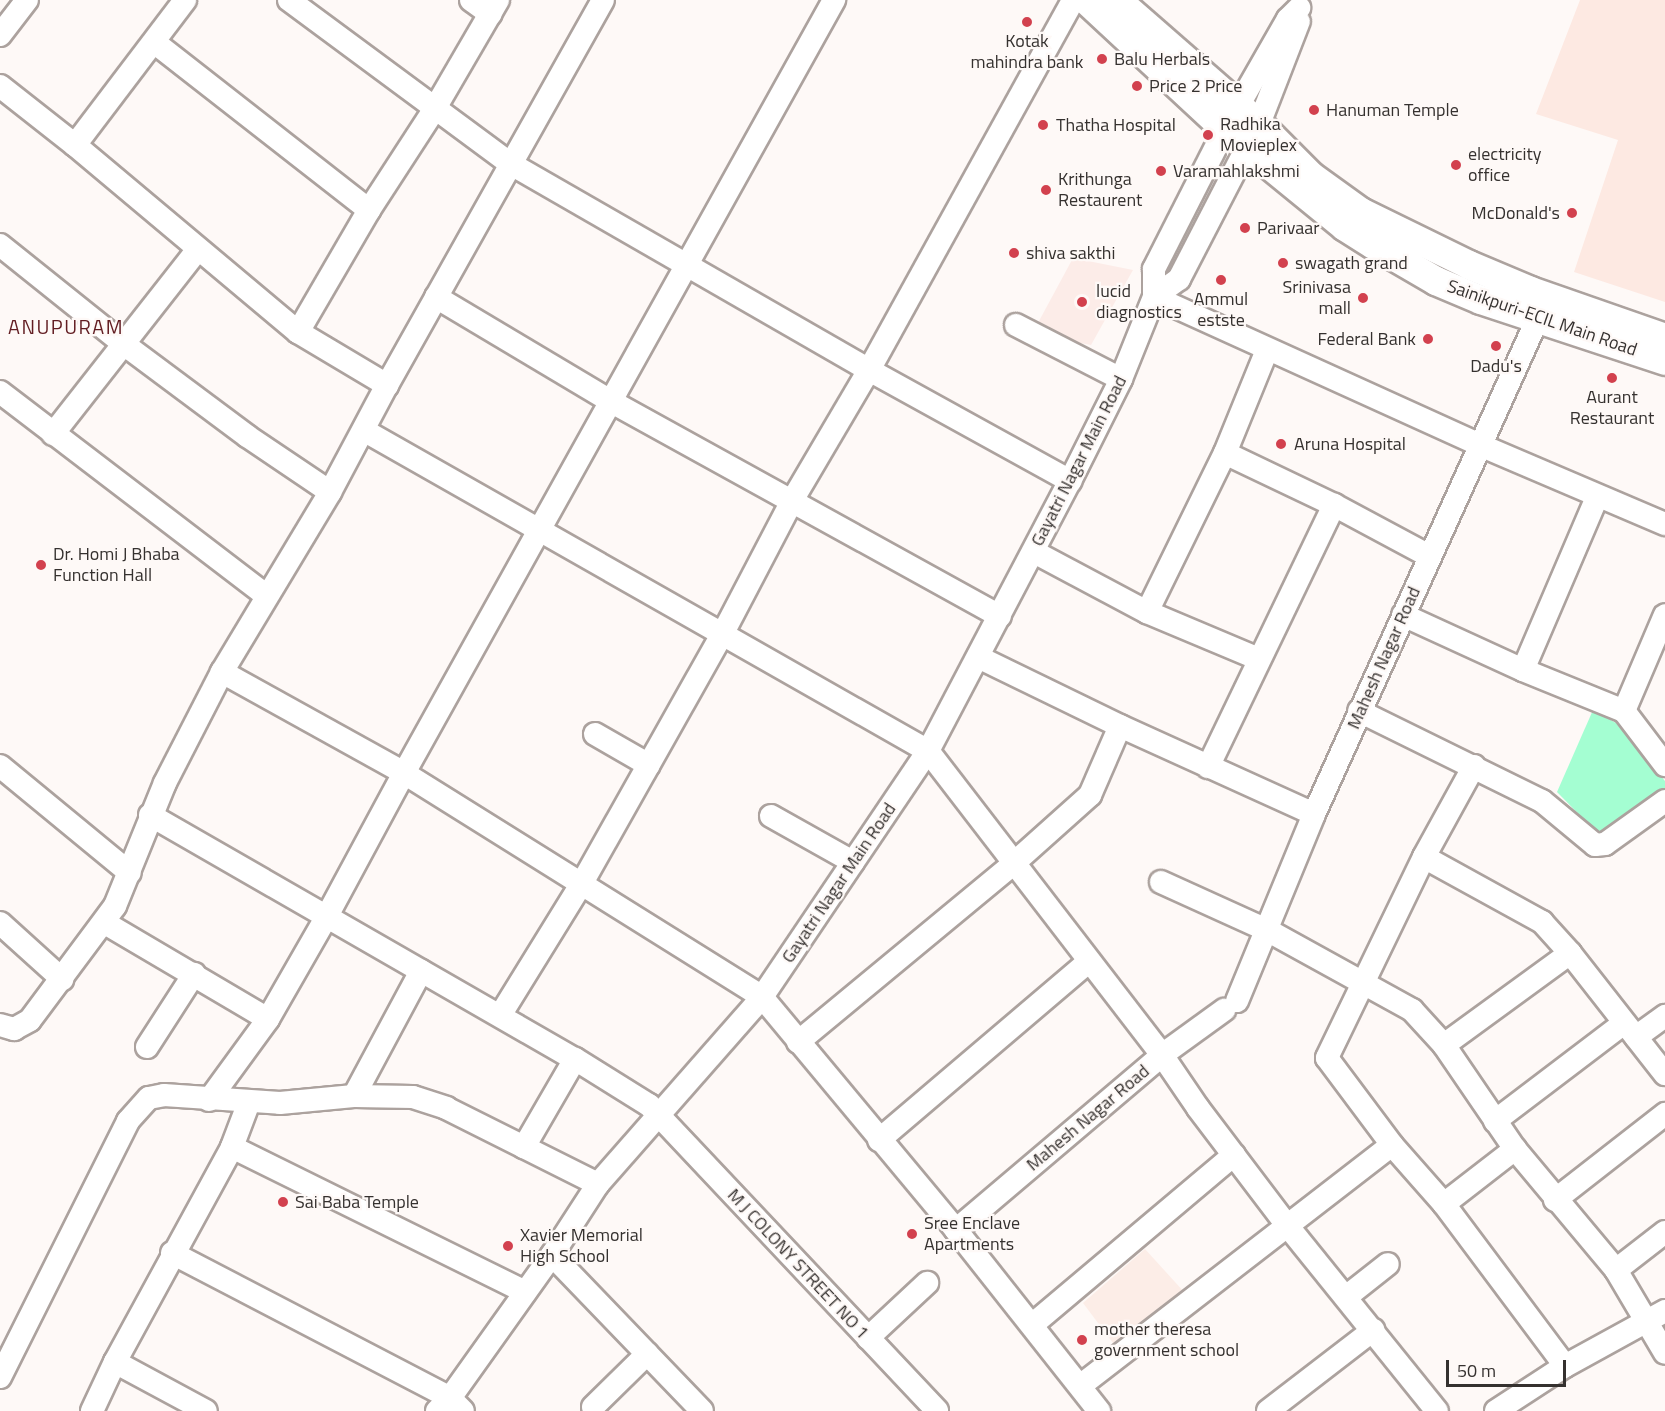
<!DOCTYPE html>
<html>
<head>
<meta charset="utf-8">
<style>
  body { margin:0 }
  #map { position:relative; width:1665px; height:1411px; overflow:hidden; background:#fef9f7; font-family:"Titillium Web",sans-serif }
  div>[style] { position:absolute }
  .built>* { inset:0; background:#fde9e2 }
  .education>* { inset:0; background:#fcede7 }
  .medical>* { inset:0; background:#fcece8 }
  .green>* { inset:0; background:#a4fed2 }
  .roads { filter:drop-shadow(2px 0 #aca29e) drop-shadow(-2px 0 #aca29e) drop-shadow(0 2px #aca29e) drop-shadow(0 -2px #aca29e) }
  .minor>* { height:22px; margin:-11px; padding:0 11px; transform-origin:11px; border-radius:11px; background:#fff }
  .major>* { height:28px; margin:-14px; padding:0 14px; transform-origin:14px; border-radius:14px; background:#fff }
  .dots>* { width:16px; height:16px; translate:-50% -50%; box-sizing:border-box; border:3px solid #fef9f7; border-radius:50% }
  span { translate:-50% -50%; white-space:nowrap; text-align:center; line-height:1.15; -webkit-text-stroke:4.5px #fef9f7; paint-order:stroke }
  .poi-label { font-size:18px; color:#35312f }
  .left { translate:0 -50%; text-align:left }
  .right { translate:-100% -50%; text-align:right }
  .street-label { font-size:18px; color:#35312f }
  .neighbourhood-label { font-size:20px; color:#621d22; letter-spacing:1.5px }
  .scale { position:absolute; left:1446px; top:1360px; width:120px; height:27px; box-sizing:border-box; border:3px solid #35312f; border-top:0; padding-left:8px; font-size:18px; line-height:21px; white-space:nowrap; color:#35312f; -webkit-text-stroke:4px #fef9f7; paint-order:stroke }
</style>
</head>
<body>
<div id="map">
  <div class="built">
    <i style="clip-path:polygon(1580px 0,1665px 0,1665px 302px,1574px 272px,1618px 140px,1536px 114px)"></i>
  </div>
  <div class="education">
    <i style="clip-path:polygon(1145px 1249px,1185px 1293px,1116px 1347px,1083px 1303px)"></i>
  </div>
  <div class="medical">
    <i style="clip-path:polygon(1073px 258px,1133px 270px,1091px 345px,1032px 334px)"></i>
  </div>
  <div class="green">
    <i style="clip-path:polygon(1593px 710px,1616px 723px,1665px 781px,1665px 790px,1602px 838px,1557px 792px)"></i>
  </div>
  <div class="roads">
    <div class="minor">
      <i style="left:289px;top:0;width:276px;rotate:36.5deg"></i>
      <i style="left:511px;top:164px;width:413px;rotate:29.9deg"></i>
      <i style="left:869px;top:370px;width:230px;rotate:28.9deg"></i>
      <i style="left:471px;top:0;width:24px;rotate:36deg"></i>
      <i style="left:0;top:35px;width:44px;rotate:-52.4deg"></i>
      <i style="left:154px;top:42px;width:273px;rotate:38deg"></i>
      <i style="left:0;top:86px;width:95px;rotate:38.2deg"></i>
      <i style="left:75px;top:145px;width:291px;rotate:40deg"></i>
      <i style="left:298px;top:332px;width:104px;rotate:30.8deg"></i>
      <i style="left:75px;top:145px;width:182px;rotate:-52.8deg"></i>
      <i style="left:0;top:245px;width:160px;rotate:38.7deg"></i>
      <i style="left:125px;top:345px;width:152px;rotate:36.7deg"></i>
      <i style="left:247px;top:436px;width:100px;rotate:34deg"></i>
      <i style="left:436px;top:297px;width:205px;rotate:30.8deg"></i>
      <i style="left:612px;top:402px;width:443px;rotate:28.9deg"></i>
      <i style="left:1154px;top:297px;width:360px;rotate:24.4deg"></i>
      <i style="left:1482px;top:446px;width:199px;rotate:23.1deg"></i>
      <i style="left:1154px;top:297px;width:31px;rotate:-36deg"></i>
      <i style="left:1179px;top:279px;width:174px;rotate:-62.7deg"></i>
      <i style="left:1259px;top:124px;width:110px;rotate:-68.8deg"></i>
      <i style="left:1016px;top:325px;width:118px;rotate:27.2deg"></i>
      <i style="left:298px;top:332px;width:141px;rotate:-59.8deg"></i>
      <i style="left:369px;top:210px;width:119px;rotate:-57deg"></i>
      <i style="left:434px;top:110px;width:127px;rotate:-59.8deg"></i>
      <i style="left:0;top:392px;width:336px;rotate:37.4deg"></i>
      <i style="left:365px;top:431px;width:648px;rotate:29.61deg"></i>
      <i style="left:928px;top:751px;width:384px;rotate:52.4deg"></i>
      <i style="left:1162px;top:1055px;width:64px;rotate:55.8deg"></i>
      <i style="left:1198px;top:1108px;width:146px;rotate:52.8deg"></i>
      <i style="left:1286px;top:1224px;width:240px;rotate:51.1deg"></i>
      <i style="left:53px;top:434px;width:235px;rotate:-51.9deg"></i>
      <i style="left:1225px;top:453px;width:121px;rotate:25.5deg"></i>
      <i style="left:1334px;top:505px;width:108px;rotate:28.2deg"></i>
      <i style="left:1034px;top:552px;width:128px;rotate:28deg"></i>
      <i style="left:1147px;top:612px;width:121px;rotate:22.8deg"></i>
      <i style="left:1147px;top:612px;width:177px;rotate:-63.9deg"></i>
      <i style="left:1225px;top:453px;width:111px;rotate:-67.8deg"></i>
      <i style="left:1403px;top:615px;width:132px;rotate:24.6deg"></i>
      <i style="left:1523px;top:670px;width:109px;rotate:22.1deg"></i>
      <i style="left:1624px;top:711px;width:68px;rotate:52.8deg"></i>
      <i style="left:978px;top:657px;width:158px;rotate:25.9deg"></i>
      <i style="left:1120px;top:726px;width:213px;rotate:24.4deg"></i>
      <i style="left:1523px;top:670px;width:188px;rotate:-66.8deg"></i>
      <i style="left:222px;top:672px;width:208px;rotate:29deg"></i>
      <i style="left:404px;top:773px;width:422px;rotate:32deg"></i>
      <i style="left:762px;top:997px;width:303px;rotate:50.2deg"></i>
      <i style="left:956px;top:1230px;width:231px;rotate:51.7deg"></i>
      <i style="left:1359px;top:711px;width:204px;rotate:26.2deg"></i>
      <i style="left:1542px;top:801px;width:69px;rotate:39.7deg"></i>
      <i style="left:1595px;top:845px;width:10px;rotate:-6deg"></i>
      <i style="left:1605px;top:844px;width:74px;rotate:-35.6deg"></i>
      <i style="left:1624px;top:711px;width:104px;rotate:-66.9deg"></i>
      <i style="left:595px;top:734px;width:62px;rotate:29.9deg"></i>
      <i style="left:0;top:766px;width:168px;rotate:39.5deg"></i>
      <i style="left:1474px;top:766px;width:104px;rotate:118.8deg"></i>
      <i style="left:1424px;top:857px;width:223px;rotate:115.8deg"></i>
      <i style="left:1327px;top:1058px;width:109px;rotate:53.2deg"></i>
      <i style="left:1392px;top:1145px;width:79px;rotate:48.6deg"></i>
      <i style="left:1444px;top:1204px;width:202px;rotate:53.2deg"></i>
      <i style="left:1208px;top:767px;width:291px;rotate:-64.3deg"></i>
      <i style="left:150px;top:815px;width:490px;rotate:29.9deg"></i>
      <i style="left:575px;top:1059px;width:102px;rotate:120.1deg"></i>
      <i style="left:771px;top:816px;width:94px;rotate:29.3deg"></i>
      <i style="left:1424px;top:857px;width:135px;rotate:28.8deg"></i>
      <i style="left:1542px;top:922px;width:42px;rotate:47.9deg"></i>
      <i style="left:1570px;top:953px;width:154px;rotate:51.9deg"></i>
      <i style="left:1161px;top:882px;width:116px;rotate:24.4deg"></i>
      <i style="left:1267px;top:930px;width:166px;rotate:28.9deg"></i>
      <i style="left:1412px;top:1010px;width:47px;rotate:47.6deg"></i>
      <i style="left:1444px;top:1045px;width:126px;rotate:55.7deg"></i>
      <i style="left:1515px;top:1149px;width:158px;rotate:50.1deg"></i>
      <i style="left:1616px;top:1270px;width:96px;rotate:59.4deg"></i>
      <i style="left:0;top:923px;width:84px;rotate:42.1deg"></i>
      <i style="left:105px;top:923px;width:189px;rotate:30.5deg"></i>
      <i style="left:1237px;top:1001px;width:202px;rotate:-67.6deg"></i>
      <i style="left:1314px;top:814px;width:544px;rotate:-65.7deg"></i>
      <i style="left:501px;top:1014px;width:154px;rotate:-58.3deg"></i>
      <i style="left:582px;top:883px;width:287px;rotate:-60.6deg"></i>
      <i style="left:723px;top:633px;width:151px;rotate:-62.4deg"></i>
      <i style="left:793px;top:499px;width:150px;rotate:-59.5deg"></i>
      <i style="left:869px;top:370px;width:423px;rotate:-61.1deg"></i>
      <i style="left:0;top:1025px;width:15px;rotate:16deg"></i>
      <i style="left:14px;top:1029px;width:18px;rotate:-29deg"></i>
      <i style="left:30px;top:1020px;width:142px;rotate:-53.3deg"></i>
      <i style="left:115px;top:906px;width:133px;rotate:-67.9deg"></i>
      <i style="left:165px;top:783px;width:125px;rotate:-62.8deg"></i>
      <i style="left:222px;top:672px;width:210px;rotate:-59deg"></i>
      <i style="left:330px;top:492px;width:121px;rotate:-62deg"></i>
      <i style="left:387px;top:385px;width:441px;rotate:-60.7deg"></i>
      <i style="left:1636px;top:1037px;width:36px;rotate:-36deg"></i>
      <i style="left:798px;top:1042px;width:281px;rotate:-39.6deg"></i>
      <i style="left:1014px;top:863px;width:102px;rotate:-41.8deg"></i>
      <i style="left:1090px;top:795px;width:75px;rotate:-66.5deg"></i>
      <i style="left:1444px;top:1045px;width:156px;rotate:-36.1deg"></i>
      <i style="left:147px;top:1047px;width:87px;rotate:-57.2deg"></i>
      <i style="left:575px;top:1059px;width:87px;rotate:31.9deg"></i>
      <i style="left:649px;top:1105px;width:420px;rotate:46.7deg"></i>
      <i style="left:354px;top:1096px;width:142px;rotate:-61.8deg"></i>
      <i style="left:209px;top:1100px;width:100px;rotate:-53.9deg"></i>
      <i style="left:268px;top:1019px;width:119px;rotate:-60.2deg"></i>
      <i style="left:327px;top:916px;width:162px;rotate:-61.7deg"></i>
      <i style="left:404px;top:773px;width:885px;rotate:-60.91deg"></i>
      <i style="left:1495px;top:1121px;width:162px;rotate:-37.2deg"></i>
      <i style="left:879px;top:1140px;width:276px;rotate:-40.4deg"></i>
      <i style="left:232px;top:1147px;width:327px;rotate:26.3deg"></i>
      <i style="left:1555px;top:1200px;width:140px;rotate:-38deg"></i>
      <i style="left:1444px;top:1204px;width:90px;rotate:-37.8deg"></i>
      <i style="left:956px;top:1230px;width:270px;rotate:-40.3deg"></i>
      <i style="left:1162px;top:1055px;width:77px;rotate:-36deg"></i>
      <i style="left:172px;top:1253px;width:314px;rotate:27.5deg"></i>
      <i style="left:450px;top:1398px;width:18px;rotate:45deg"></i>
      <i style="left:552px;top:1255px;width:216px;rotate:46.1deg"></i>
      <i style="left:1616px;top:1270px;width:62px;rotate:-37.8deg"></i>
      <i style="left:1346px;top:1297px;width:53px;rotate:-38.2deg"></i>
      <i style="left:1032px;top:1325px;width:264px;rotate:-40.1deg"></i>
      <i style="left:868px;top:1338px;width:81px;rotate:-43deg"></i>
      <i style="left:115px;top:1362px;width:103px;rotate:28.3deg"></i>
      <i style="left:0;top:1377px;width:286px;rotate:-63.4deg"></i>
      <i style="left:128px;top:1121px;width:31px;rotate:-48deg"></i>
      <i style="left:149px;top:1098px;width:15px;rotate:-11deg"></i>
      <i style="left:164px;top:1095px;width:116px;rotate:3.9deg"></i>
      <i style="left:280px;top:1103px;width:74px;rotate:-5.4deg"></i>
      <i style="left:354px;top:1096px;width:59px;rotate:1deg"></i>
      <i style="left:413px;top:1097px;width:35px;rotate:18deg"></i>
      <i style="left:446px;top:1108px;width:170px;rotate:26.6deg"></i>
      <i style="left:1080px;top:1386px;width:394px;rotate:-37.7deg"></i>
      <i style="left:593px;top:1407px;width:76px;rotate:-44.5deg"></i>
      <i style="left:92px;top:1411px;width:54px;rotate:-64.9deg"></i>
      <i style="left:115px;top:1362px;width:245px;rotate:-61.4deg"></i>
      <i style="left:232px;top:1147px;width:48px;rotate:-69.3deg"></i>
      <i style="left:437px;top:1411px;width:18px;rotate:-45deg"></i>
      <i style="left:450px;top:1398px;width:176px;rotate:-54.5deg"></i>
      <i style="left:552px;top:1255px;width:85px;rotate:-57.1deg"></i>
      <i style="left:598px;top:1184px;width:249px;rotate:-48.7deg"></i>
      <i style="left:762px;top:997px;width:297px;rotate:-56deg"></i>
      <i style="left:928px;top:751px;width:305px;rotate:-62.3deg"></i>
      <i style="left:1070px;top:481px;width:114px;rotate:-63.4deg"></i>
      <i style="left:1121px;top:379px;width:88px;rotate:-68.1deg"></i>
      <i style="left:1154px;top:297px;width:28px;rotate:-90deg"></i>
      <i style="left:1154px;top:269px;width:157px;rotate:-63.1deg"></i>
      <i style="left:1225px;top:129px;width:127px;rotate:-60.2deg"></i>
      <i style="left:1288px;top:19px;width:16px;rotate:-45deg"></i>
      <i style="left:1268px;top:1411px;width:133px;rotate:-37.6deg"></i>
      <i style="left:1496px;top:1411px;width:82px;rotate:-33.1deg"></i>
      <i style="left:1565px;top:1366px;width:114px;rotate:-28.8deg"></i>
    </div>
    <div class="major">
      <i style="left:1086px;top:0;width:190px;rotate:42.9deg"></i>
      <i style="left:1225px;top:129px;width:155px;rotate:39.2deg"></i>
      <i style="left:1345px;top:227px;width:34px;rotate:32deg"></i>
      <i style="left:1374px;top:245px;width:72px;rotate:30.1deg"></i>
      <i style="left:1436px;top:281px;width:49px;rotate:22.9deg"></i>
      <i style="left:1481px;top:300px;width:194px;rotate:18.3deg"></i>
      <i style="left:1117px;top:0;width:189px;rotate:41.1deg"></i>
      <i style="left:1259px;top:124px;width:74px;rotate:45deg"></i>
      <i style="left:1311px;top:176px;width:62px;rotate:35.8deg"></i>
      <i style="left:1361px;top:212px;width:120px;rotate:26.1deg"></i>
      <i style="left:1469px;top:265px;width:67px;rotate:22.8deg"></i>
      <i style="left:1531px;top:291px;width:142px;rotate:19.3deg"></i>
    </div>
  </div>
  <div class="dots">
    <i style="left:1027px;top:22px;background:#d2414e"></i>
    <i style="left:1102px;top:59px;background:#d2414e"></i>
    <i style="left:1137px;top:86px;background:#d2414e"></i>
    <i style="left:1314px;top:110px;background:#d2414e"></i>
    <i style="left:1043px;top:125px;background:#d2414e"></i>
    <i style="left:1208px;top:135px;background:#d2414e"></i>
    <i style="left:1456px;top:165px;background:#d2414e"></i>
    <i style="left:1161px;top:171px;background:#d2414e"></i>
    <i style="left:1046px;top:190px;background:#d2414e"></i>
    <i style="left:1572px;top:213px;background:#d2414e"></i>
    <i style="left:1245px;top:228px;background:#d2414e"></i>
    <i style="left:1014px;top:253px;background:#d2414e"></i>
    <i style="left:1283px;top:263px;background:#d2414e"></i>
    <i style="left:1221px;top:280px;background:#d2414e"></i>
    <i style="left:1363px;top:298px;background:#d2414e"></i>
    <i style="left:1082px;top:302px;background:#d2414e"></i>
    <i style="left:1428px;top:339px;background:#d2414e"></i>
    <i style="left:1496px;top:346px;background:#d2414e"></i>
    <i style="left:1612px;top:378px;background:#d2414e"></i>
    <i style="left:1281px;top:444px;background:#d2414e"></i>
    <i style="left:41px;top:565px;background:#d2414e"></i>
    <i style="left:283px;top:1202px;background:#d2414e"></i>
    <i style="left:912px;top:1234px;background:#d2414e"></i>
    <i style="left:508px;top:1246px;background:#d2414e"></i>
    <i style="left:1082px;top:1340px;background:#d2414e"></i>
  </div>
  <div class="poi-label">
    <span style="left:1027px;top:52px">Kotak<br>mahindra bank</span>
    <span class="left" style="left:1114px;top:59px">Balu Herbals</span>
    <span class="left" style="left:1149px;top:86px">Price 2 Price</span>
    <span class="left" style="left:1326px;top:110px">Hanuman Temple</span>
    <span class="left" style="left:1056px;top:125px">Thatha Hospital</span>
    <span class="left" style="left:1220px;top:135px">Radhika<br>Movieplex</span>
    <span class="left" style="left:1468px;top:165px">electricity<br>office</span>
    <span class="left" style="left:1173px;top:171px">Varamahlakshmi</span>
    <span class="left" style="left:1058px;top:190px">Krithunga<br>Restaurent</span>
    <span class="right" style="left:1560px;top:213px">McDonald's</span>
    <span class="left" style="left:1257px;top:228px">Parivaar</span>
    <span class="left" style="left:1026px;top:253px">shiva sakthi</span>
    <span class="left" style="left:1295px;top:263px">swagath grand</span>
    <span class="right" style="left:1351px;top:298px">Srinivasa<br>mall</span>
    <span class="left" style="left:1096px;top:302px">lucid<br>diagnostics</span>
    <span style="left:1221px;top:310px">Ammul<br>estste</span>
    <span class="right" style="left:1416px;top:339px">Federal Bank</span>
    <span style="left:1496px;top:366px">Dadu's</span>
    <span style="left:1612px;top:408px">Aurant<br>Restaurant</span>
    <span class="left" style="left:1294px;top:444px">Aruna Hospital</span>
    <span class="left" style="left:53px;top:565px">Dr. Homi J Bhaba<br>Function Hall</span>
    <span class="left" style="left:295px;top:1202px">Sai Baba Temple</span>
    <span class="left" style="left:924px;top:1234px">Sree Enclave<br>Apartments</span>
    <span class="left" style="left:520px;top:1246px">Xavier Memorial<br>High School</span>
    <span class="left" style="left:1094px;top:1340px">mother theresa<br>government school</span>
  </div>
  <div class="street-label">
    <span style="left:1542px;top:318px;rotate:19deg">Sainikpuri-ECIL Main Road</span>
    <span style="left:1079px;top:461px;rotate:-63deg">Gayatri Nagar Main Road</span>
    <span style="left:1384px;top:658px;rotate:-66deg">Mahesh Nagar Road</span>
    <span style="left:839px;top:883px;rotate:-56deg">Gayatri Nagar Main Road</span>
    <span style="left:1088px;top:1118px;rotate:-40deg">Mahesh Nagar Road</span>
    <span style="left:798px;top:1264px;rotate:47deg">M J COLONY STREET NO 1</span>
  </div>
  <div class="neighbourhood-label">
    <span style="left:66px;top:326px">ANUPURAM</span>
  </div>
  <div class="scale">50 m</div>
</div>
</body>
</html>
